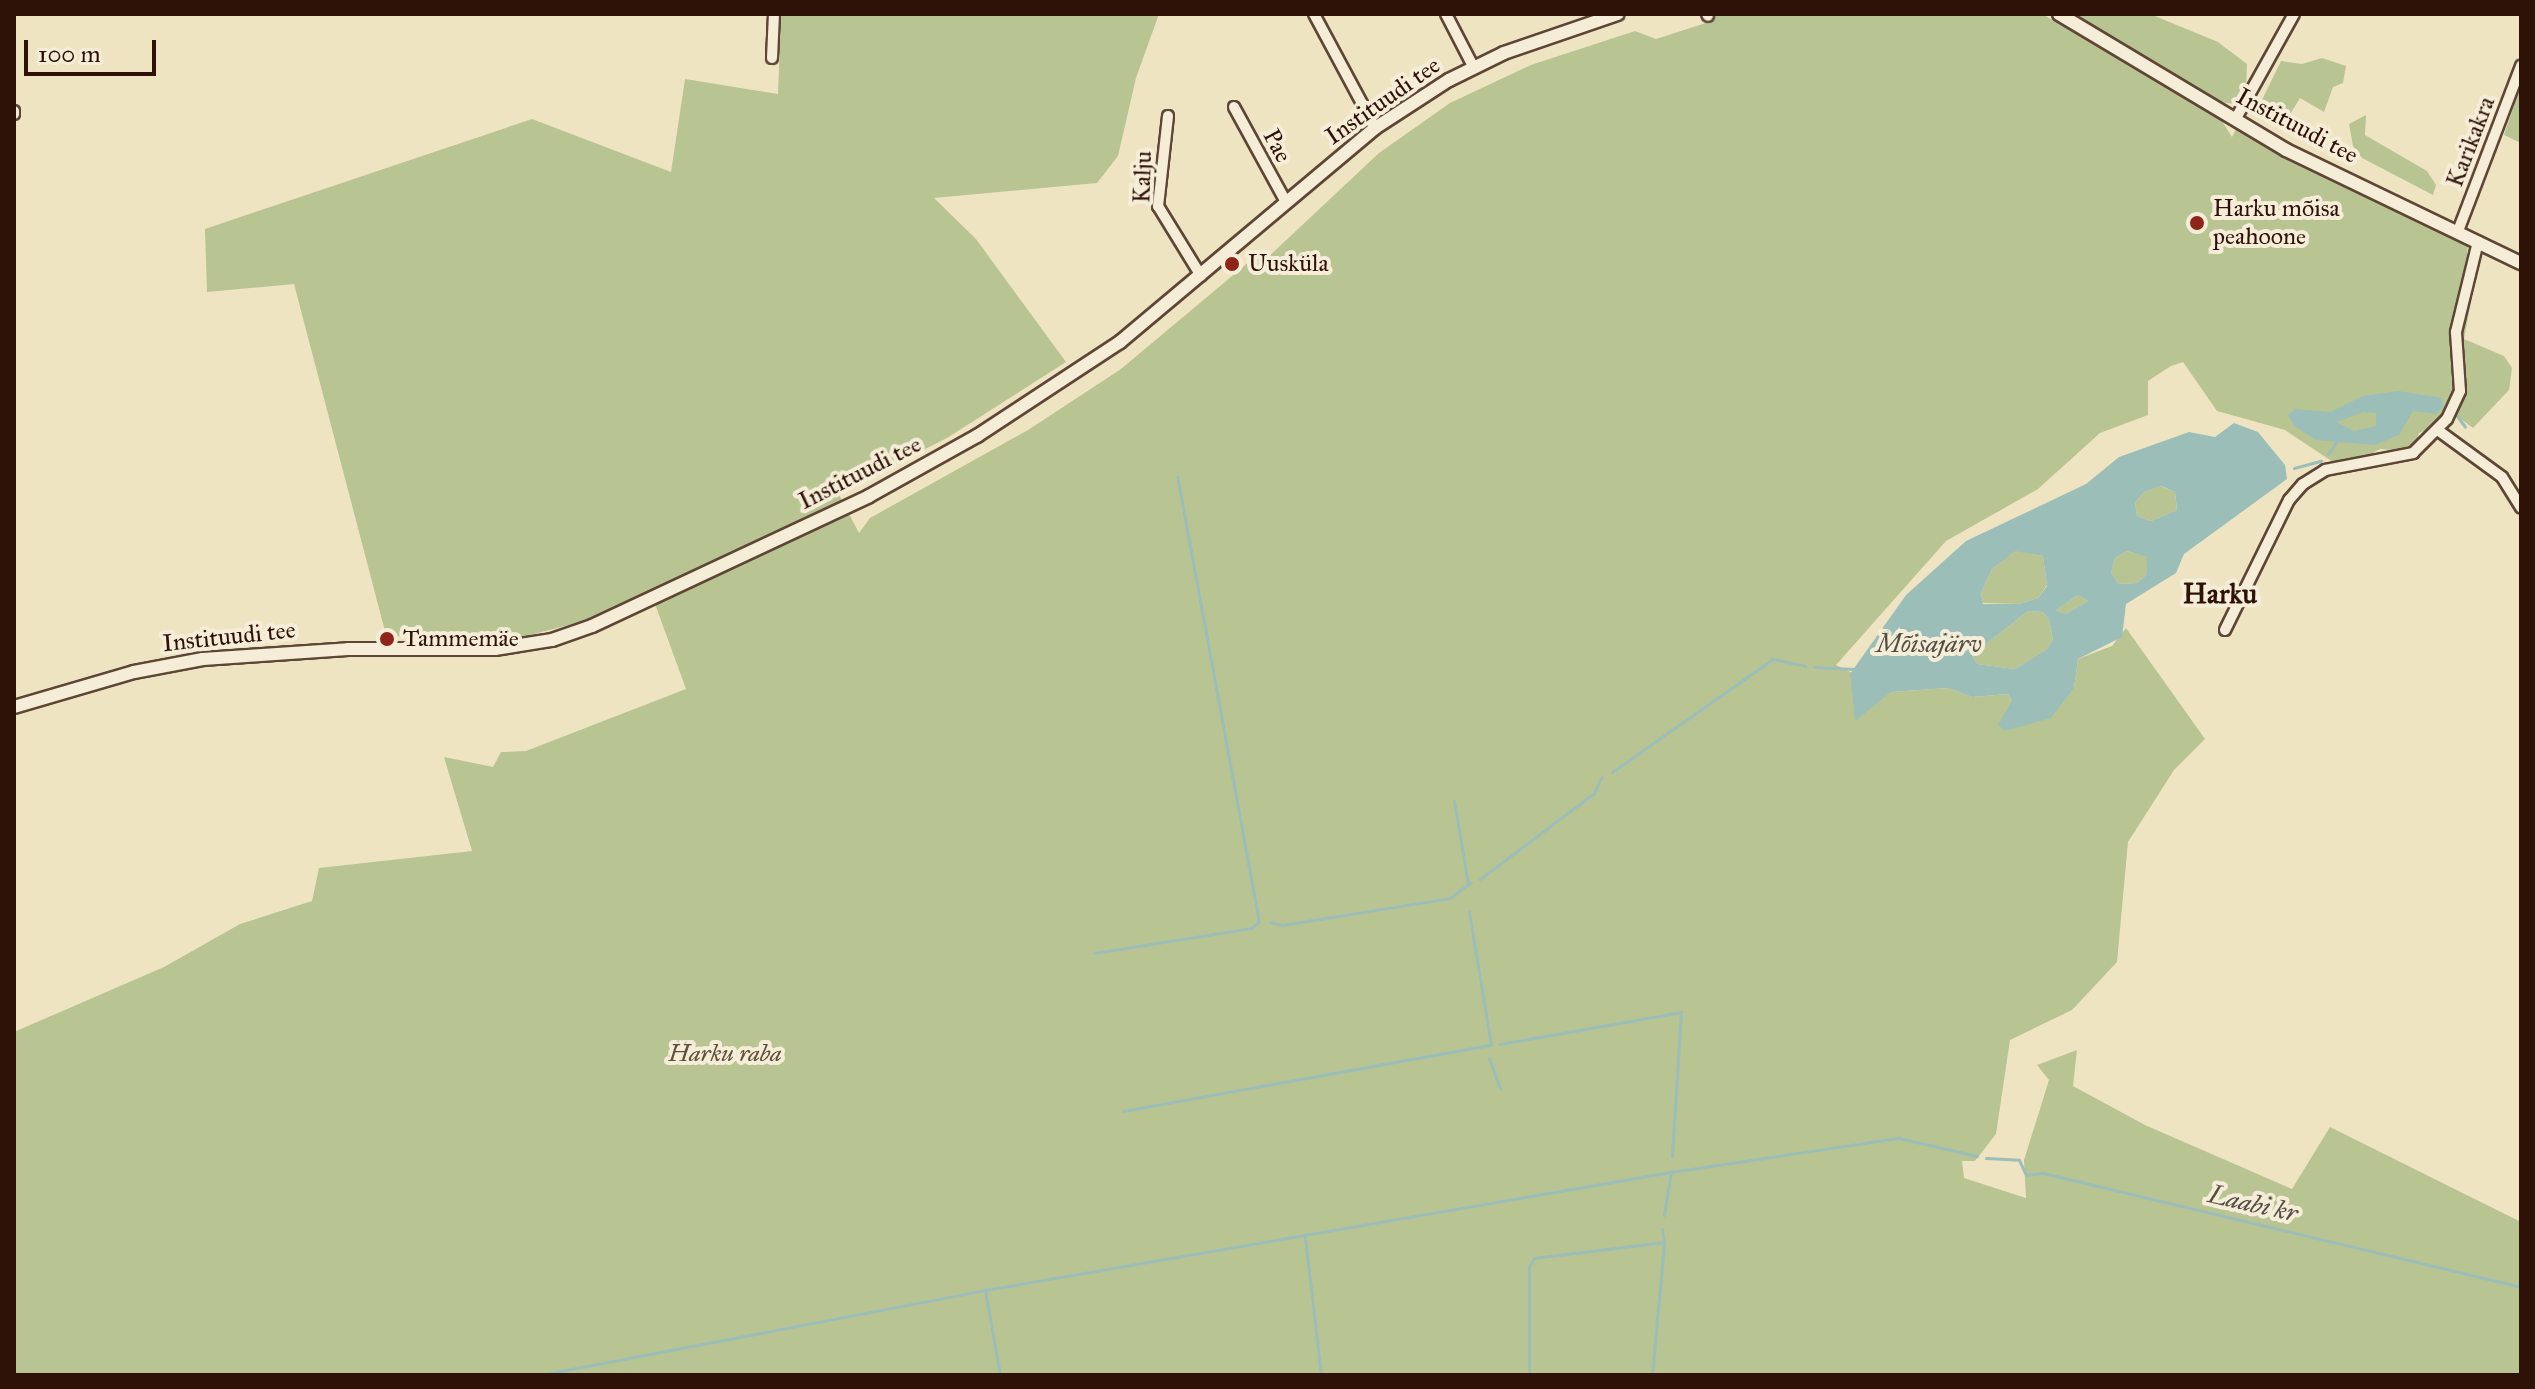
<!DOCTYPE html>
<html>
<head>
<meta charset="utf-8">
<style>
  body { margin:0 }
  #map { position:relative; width:2535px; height:1389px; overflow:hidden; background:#efe4c2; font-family:"IM FELL Great Primer",serif }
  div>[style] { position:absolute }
  .green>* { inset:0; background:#b9c493 }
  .water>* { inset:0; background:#9bbeb9 }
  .stream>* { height:3px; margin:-1.5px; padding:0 1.5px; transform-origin:1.5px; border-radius:1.5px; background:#9bbeb9 }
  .roads { filter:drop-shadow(2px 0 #5e4636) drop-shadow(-2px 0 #5e4636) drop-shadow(0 2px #5e4636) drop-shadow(0 -2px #5e4636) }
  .minor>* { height:10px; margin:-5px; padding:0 5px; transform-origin:5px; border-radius:5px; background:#f5edd7 }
  .tertiary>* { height:12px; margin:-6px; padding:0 6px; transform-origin:6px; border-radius:6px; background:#f5edd7 }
  .dots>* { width:22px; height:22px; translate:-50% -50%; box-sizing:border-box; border:4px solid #f5edd7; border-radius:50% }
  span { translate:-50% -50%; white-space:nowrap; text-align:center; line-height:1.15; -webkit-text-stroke:8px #f5edd7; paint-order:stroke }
  .street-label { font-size:24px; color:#2e1208 }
  .poi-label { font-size:24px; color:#2e1208 }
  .left { translate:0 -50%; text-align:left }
  .park-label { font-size:24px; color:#5f5039; font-style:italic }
  .water-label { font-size:26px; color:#544e46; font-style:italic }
  .quarter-label { font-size:28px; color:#2e1208; font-weight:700 }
  .frame { position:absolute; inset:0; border:16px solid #2e1208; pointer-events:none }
  .scale { position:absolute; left:24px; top:40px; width:132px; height:36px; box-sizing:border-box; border:4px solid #2e1208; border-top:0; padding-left:10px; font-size:24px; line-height:28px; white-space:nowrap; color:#2e1208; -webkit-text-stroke:6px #f5edd7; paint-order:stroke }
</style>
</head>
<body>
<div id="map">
  <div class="green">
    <i style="clip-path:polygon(781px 14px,1159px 14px,1136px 78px,1118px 156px,1097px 183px,934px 198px,976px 239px,1066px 362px,947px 438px,838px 493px,859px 533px,870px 518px,1028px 430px,1121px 369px,1256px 256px,1266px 259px,1379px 153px,1450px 103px,1531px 65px,1635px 31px,1656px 39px,1712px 21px,1711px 14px,2042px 14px,2220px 118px,2232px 137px,2236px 129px,2468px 243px,2465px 281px,2473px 291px,2464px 339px,2504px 356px,2512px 368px,2509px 390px,2473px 428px,2458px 417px,2419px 433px,2416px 444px,2404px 451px,2380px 449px,2364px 458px,2333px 462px,2285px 430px,2217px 411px,2183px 362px,2171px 366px,2148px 381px,2148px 415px,2100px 433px,2038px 489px,1946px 541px,1836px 665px,1891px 692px,1948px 688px,1972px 697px,2008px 694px,2012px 701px,2074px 688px,2078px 659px,2112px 646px,2126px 628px,2205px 739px,2174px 770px,2128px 842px,2117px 962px,2072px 1010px,2010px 1040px,1996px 1134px,1975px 1161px,1962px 1161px,1964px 1178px,2026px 1198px,2024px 1160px,2049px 1080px,2037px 1065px,2077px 1050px,2073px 1086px,2145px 1125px,2292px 1189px,2330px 1127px,2521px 1222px,2521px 1375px,14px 1375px,14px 1032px,164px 967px,240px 924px,312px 901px,319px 868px,472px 851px,444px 757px,493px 767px,501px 752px,526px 751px,686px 689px,651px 593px,580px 622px,515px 639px,468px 642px,386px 635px,294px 284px,207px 292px,205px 229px,532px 119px,671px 172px,685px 79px,778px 94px)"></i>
    <i style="clip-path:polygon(2074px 14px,2150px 14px,2218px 42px,2247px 64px,2246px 91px,2235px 104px,2220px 102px)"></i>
    <i style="clip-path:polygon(2322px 58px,2346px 66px,2343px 83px,2333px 87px,2324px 112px,2300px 98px,2289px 116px,2271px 104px,2258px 108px,2281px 61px,2302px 64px)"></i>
    <i style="clip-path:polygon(2518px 94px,2521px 95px,2521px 143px,2504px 135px)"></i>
    <i style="clip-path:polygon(2366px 115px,2365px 135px,2427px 171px,2436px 185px,2433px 195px,2362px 158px,2353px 146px,2349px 124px)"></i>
    <i style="clip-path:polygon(2160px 486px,2175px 492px,2177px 510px,2151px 521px,2137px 516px,2135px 503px,2144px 492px)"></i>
    <i style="clip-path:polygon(2015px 550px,2043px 556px,2047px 585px,2038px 598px,2019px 604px,1983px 603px,1981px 593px,1992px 569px)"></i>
    <i style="clip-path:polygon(2127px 551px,2148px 557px,2146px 575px,2137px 583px,2119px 584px,2111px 573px,2115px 558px)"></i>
    <i style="clip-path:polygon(2078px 595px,2088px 601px,2066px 614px,2056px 610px)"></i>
    <i style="clip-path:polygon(2028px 611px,2043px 612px,2049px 620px,2053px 639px,2047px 649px,2015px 669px,1977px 664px,1972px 655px)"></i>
  </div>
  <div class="water">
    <i style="clip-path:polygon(evenodd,2398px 391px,2442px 398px,2443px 407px,2436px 414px,2413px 411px,2399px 435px,2375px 445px,2316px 440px,2294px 426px,2288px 415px,2295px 409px,2330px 412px,2363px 396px,2398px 391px,2363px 412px,2376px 413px,2376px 426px,2354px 431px,2337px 422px,2363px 412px)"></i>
    <i style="clip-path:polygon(evenodd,2234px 423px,2258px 432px,2285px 465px,2287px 479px,2184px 554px,2176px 573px,2126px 604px,2122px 637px,2078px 659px,2074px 688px,2051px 718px,2005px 731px,1998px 725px,2012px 701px,2008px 694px,1972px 697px,1948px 688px,1891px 692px,1855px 721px,1850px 674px,1906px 595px,1966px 541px,2086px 484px,2119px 457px,2189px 432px,2215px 437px,2234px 423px,2161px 486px,2175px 492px,2177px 510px,2151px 521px,2137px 516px,2135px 503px,2144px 492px,2161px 486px,2234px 423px,2015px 551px,2043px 556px,2047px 586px,2038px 598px,2019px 604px,1983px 604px,1981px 593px,1992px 569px,2015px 551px,2234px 423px,2127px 551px,2147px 557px,2146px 575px,2137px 583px,2119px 584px,2111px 573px,2115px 558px,2127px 551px,2234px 423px,2078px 595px,2088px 601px,2066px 614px,2056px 610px,2078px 595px,2234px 423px,2028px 611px,2043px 612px,2049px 620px,2053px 639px,2047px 649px,2015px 669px,1977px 664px,1972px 655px,2028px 611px)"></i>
  </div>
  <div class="stream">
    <i style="left:2455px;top:413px;width:17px;rotate:54deg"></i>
    <i style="left:2328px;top:454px;width:16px;rotate:-55deg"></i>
    <i style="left:2294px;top:468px;width:28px;rotate:-15deg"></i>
    <i style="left:1814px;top:667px;width:40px;rotate:2.9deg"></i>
    <i style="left:1612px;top:772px;width:197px;rotate:-35.1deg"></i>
    <i style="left:1773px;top:659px;width:33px;rotate:12deg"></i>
    <i style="left:1454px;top:801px;width:84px;rotate:80.4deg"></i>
    <i style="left:1480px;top:879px;width:143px;rotate:-37deg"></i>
    <i style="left:1594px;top:793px;width:17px;rotate:-65deg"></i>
    <i style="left:1270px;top:922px;width:12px;rotate:14deg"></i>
    <i style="left:1282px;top:925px;width:170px;rotate:-9.1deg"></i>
    <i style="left:1450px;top:898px;width:26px;rotate:-37deg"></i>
    <i style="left:1094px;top:953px;width:159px;rotate:-9deg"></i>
    <i style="left:1251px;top:928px;width:10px;rotate:-37deg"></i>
    <i style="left:1259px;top:922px;width:453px;rotate:-100.4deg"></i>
    <i style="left:1500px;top:1044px;width:184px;rotate:-10deg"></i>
    <i style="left:1681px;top:1012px;width:145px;rotate:93.6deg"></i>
    <i style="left:1489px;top:1058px;width:33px;rotate:70deg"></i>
    <i style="left:1123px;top:1111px;width:374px;rotate:-10.2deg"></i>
    <i style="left:1491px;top:1045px;width:135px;rotate:-99.4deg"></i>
    <i style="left:1986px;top:1158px;width:33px;rotate:3deg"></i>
    <i style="left:2019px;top:1160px;width:17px;rotate:65deg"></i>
    <i style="left:2026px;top:1175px;width:17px;rotate:-7deg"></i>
    <i style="left:2043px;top:1173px;width:491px;rotate:13.4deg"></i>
    <i style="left:1664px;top:1215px;width:44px;rotate:-80.8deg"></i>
    <i style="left:1305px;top:1237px;width:139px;rotate:83.4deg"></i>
    <i style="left:985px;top:1290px;width:86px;rotate:80deg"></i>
    <i style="left:540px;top:1375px;width:453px;rotate:-10.8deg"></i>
    <i style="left:985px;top:1290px;width:696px;rotate:-9.76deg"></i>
    <i style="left:1671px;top:1172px;width:231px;rotate:-8.5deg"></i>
    <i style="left:1899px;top:1138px;width:80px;rotate:13deg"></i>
    <i style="left:1529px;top:1375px;width:108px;rotate:-90deg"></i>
    <i style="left:1529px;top:1267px;width:10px;rotate:-61deg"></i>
    <i style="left:1534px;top:1258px;width:131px;rotate:-7deg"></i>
    <i style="left:1664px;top:1242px;width:13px;rotate:-99deg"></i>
    <i style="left:1652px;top:1375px;width:133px;rotate:-84.8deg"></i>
  </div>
  <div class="roads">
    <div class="minor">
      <i style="left:1314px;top:14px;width:129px;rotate:61.8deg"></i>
      <i style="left:1446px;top:14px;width:59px;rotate:62.6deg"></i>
      <i style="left:1707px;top:14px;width:2px;rotate:63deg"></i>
      <i style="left:772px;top:58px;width:44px;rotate:-87.4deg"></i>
      <i style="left:1234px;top:107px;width:108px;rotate:61.3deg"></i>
      <i style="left:14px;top:111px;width:3px;rotate:90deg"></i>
      <i style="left:1168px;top:116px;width:91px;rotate:96.3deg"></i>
      <i style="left:1158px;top:206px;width:82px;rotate:58.4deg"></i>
      <i style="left:2235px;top:120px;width:121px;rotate:-60.9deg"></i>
      <i style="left:2458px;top:231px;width:177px;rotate:-69.1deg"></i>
      <i style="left:2439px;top:431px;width:78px;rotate:36.1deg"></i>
      <i style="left:2502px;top:477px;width:36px;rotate:58deg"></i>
      <i style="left:2225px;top:630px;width:145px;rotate:-63.8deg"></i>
      <i style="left:2289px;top:500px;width:21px;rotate:-49deg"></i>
      <i style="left:2303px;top:484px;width:26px;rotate:-32deg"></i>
      <i style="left:2325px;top:470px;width:90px;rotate:-10.9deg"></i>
      <i style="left:2413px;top:453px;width:48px;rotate:-45deg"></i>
      <i style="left:2447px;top:419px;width:31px;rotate:-65deg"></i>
      <i style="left:2460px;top:391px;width:59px;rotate:-93.9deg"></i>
      <i style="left:2456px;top:332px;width:93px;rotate:-76.3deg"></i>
    </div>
    <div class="tertiary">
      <i style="left:2059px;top:14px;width:265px;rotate:30.9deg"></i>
      <i style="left:2286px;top:150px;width:261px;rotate:25.7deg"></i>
      <i style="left:14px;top:707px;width:125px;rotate:-16.3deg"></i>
      <i style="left:134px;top:672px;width:70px;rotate:-10.7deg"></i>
      <i style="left:203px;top:659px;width:145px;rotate:-3.9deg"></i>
      <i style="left:348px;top:649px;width:147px"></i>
      <i style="left:495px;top:649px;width:58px;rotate:-9deg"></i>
      <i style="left:552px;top:640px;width:42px;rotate:-19.3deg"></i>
      <i style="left:592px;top:626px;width:306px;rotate:-25.1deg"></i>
      <i style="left:869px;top:496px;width:124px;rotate:-29.1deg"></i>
      <i style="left:977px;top:436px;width:171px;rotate:-33.3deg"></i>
      <i style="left:1120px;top:342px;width:333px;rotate:-40deg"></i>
      <i style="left:1375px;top:128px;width:88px;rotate:-33deg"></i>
      <i style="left:1449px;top:80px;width:61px;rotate:-26.1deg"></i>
      <i style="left:1504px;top:53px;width:120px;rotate:-18.9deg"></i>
    </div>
  </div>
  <div class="dots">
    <i style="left:2197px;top:223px;background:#8f2418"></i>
    <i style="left:1232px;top:264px;background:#8f2418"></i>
    <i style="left:387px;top:639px;background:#8f2418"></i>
  </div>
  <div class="street-label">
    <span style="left:1383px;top:101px;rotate:-35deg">Instituudi tee</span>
    <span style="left:2297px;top:126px;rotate:28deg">Instituudi tee</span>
    <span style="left:2471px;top:142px;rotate:-69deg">Karikakra</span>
    <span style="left:1277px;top:146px;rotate:62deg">Pae</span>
    <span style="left:1143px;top:177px;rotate:-88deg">Kalju</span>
    <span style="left:860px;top:473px;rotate:-27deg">Instituudi tee</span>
    <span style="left:229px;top:637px;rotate:-6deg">Instituudi tee</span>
  </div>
  <div class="poi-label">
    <span class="left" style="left:2213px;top:223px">Harku mõisa<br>peahoone</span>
    <span class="left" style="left:1248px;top:264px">Uusküla</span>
    <span class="left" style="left:403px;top:639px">Tammemäe</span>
  </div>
  <div class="park-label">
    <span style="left:725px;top:1054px">Harku raba</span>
  </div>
  <div class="water-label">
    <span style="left:1929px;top:644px">Mõisajärv</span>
    <span style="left:2253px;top:1204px;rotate:13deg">Laabi kr</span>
  </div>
  <div class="quarter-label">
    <span style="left:2220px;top:594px">Harku</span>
  </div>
  <div class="frame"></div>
  <div class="scale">100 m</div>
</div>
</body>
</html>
